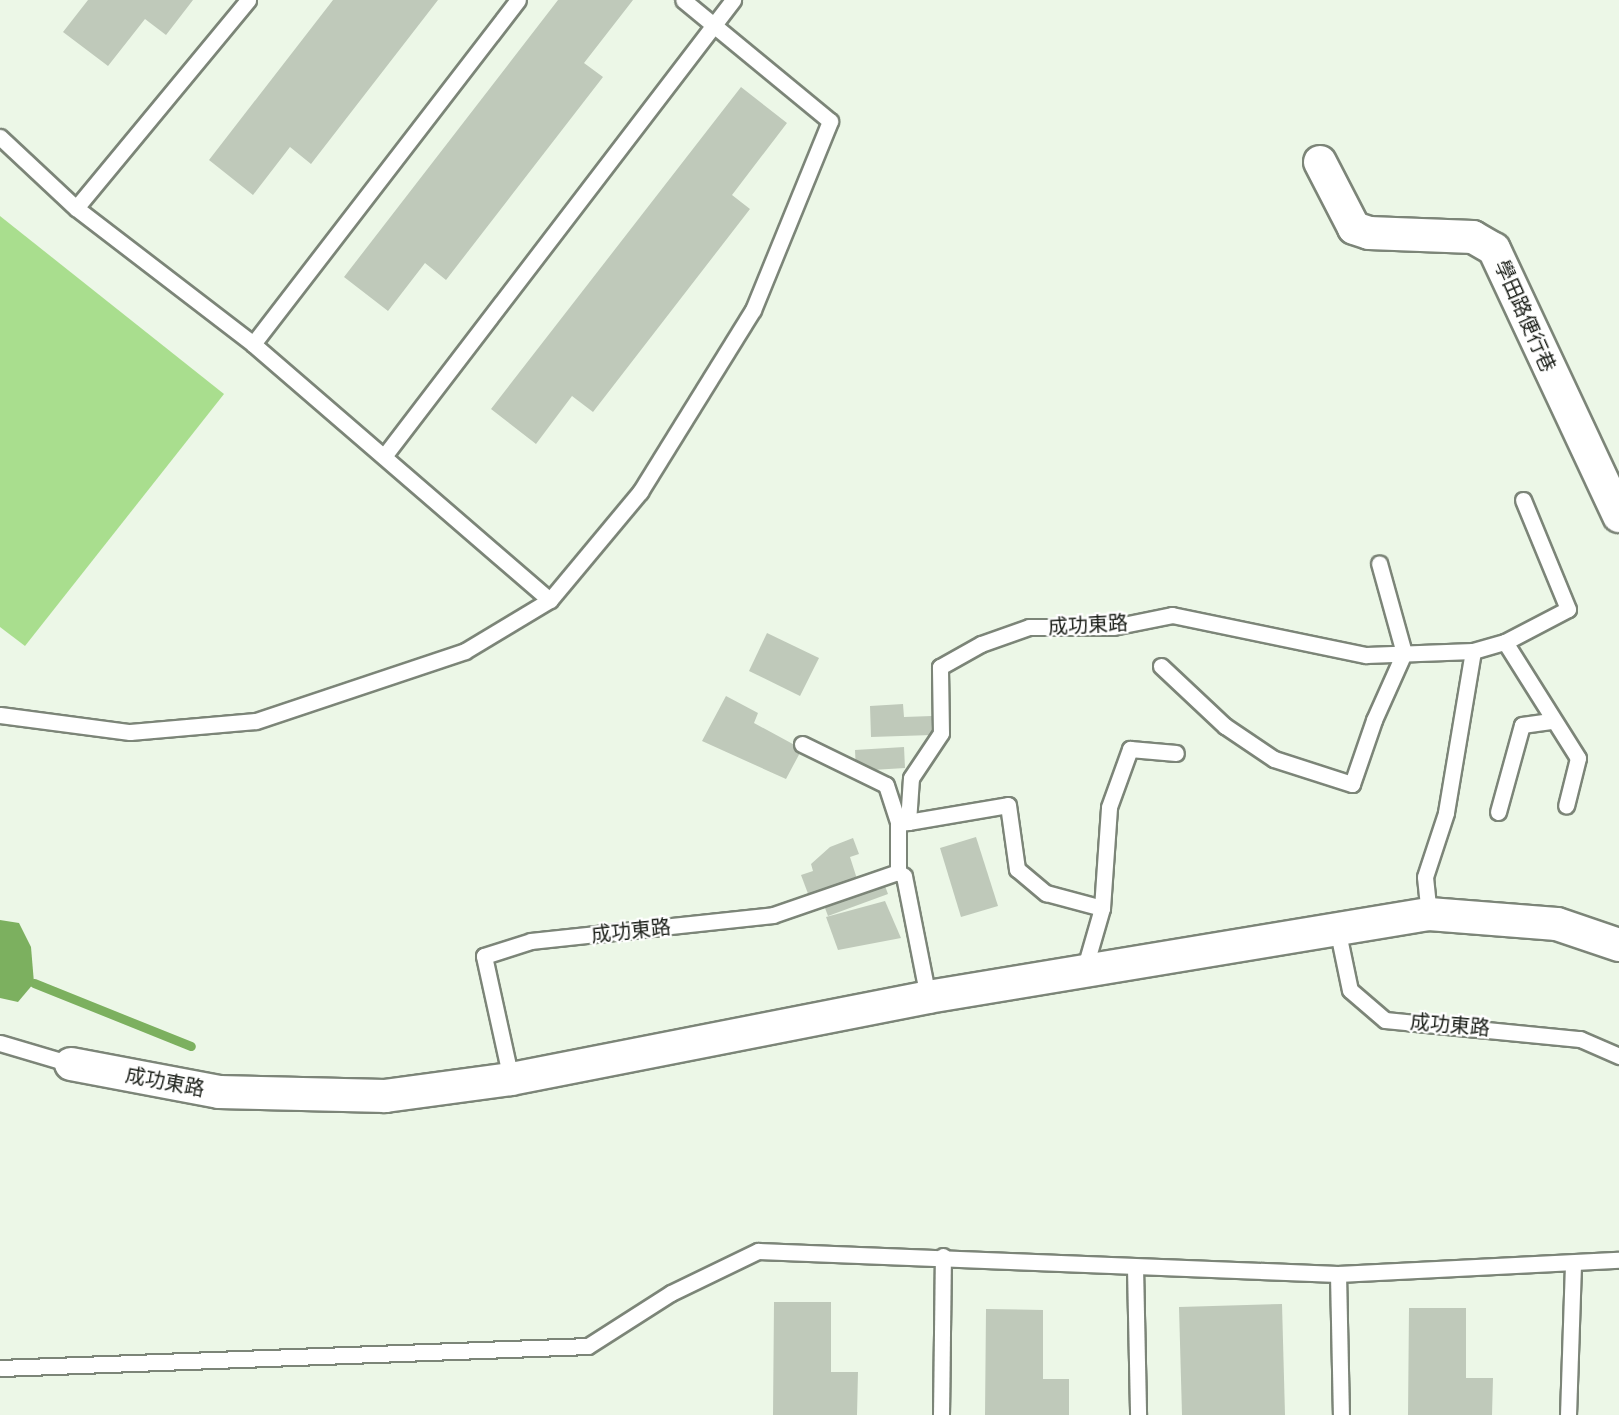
<!DOCTYPE html>
<html>
<head>
<meta charset="utf-8">
<style>
  body { margin:0 }
  #map { position:relative; width:1619px; height:1415px; overflow:hidden; background:#ecf7e7; font-family:Karla,"Noto Sans TC",sans-serif }
  div>[style] { position:absolute }
  .green>* { inset:0; background:#a9de8e }
  .water>* { inset:0; background:#7cb05f }
  .stream>* { height:9px; margin:-4.5px; padding:0 4.5px; transform-origin:4.5px; border-radius:4.5px; background:#7cb05f }
  .building>* { inset:0; background:#bfc9ba }
  .roads { filter:drop-shadow(2px 0 #7c8578) drop-shadow(-2px 0 #7c8578) drop-shadow(0 2px #7c8578) drop-shadow(0 -2px #7c8578) }
  .service>* { height:15px; margin:-7.5px; padding:0 7.5px; transform-origin:7.5px; border-radius:7.5px; background:#fff }
  .minor>* { height:32px; margin:-16px; padding:0 16px; transform-origin:16px; border-radius:16px; background:#fff }
  span { translate:-50% -50%; white-space:nowrap; text-align:center; line-height:1.15; -webkit-text-stroke:4.5px #fff; paint-order:stroke }
  .street-label { font-size:20px; color:#191d17 }
</style>
</head>
<body>
<div id="map">
  <div class="green">
    <i style="clip-path:polygon(0 216px,224px 394px,25px 646px,0 627px)"></i>
  </div>
  <div class="water">
    <i style="clip-path:polygon(0 920px,19px 923px,31px 947px,34px 983px,18px 1002px,0 998px)"></i>
  </div>
  <div class="stream">
    <i style="left:34px;top:983px;width:169px;rotate:21.9deg"></i>
  </div>
  <div class="building">
    <i style="clip-path:polygon(88px 0,193px 0,166px 35px,145px 19px,108px 66px,63px 32px)"></i>
    <i style="clip-path:polygon(333px 0,438px 0,311px 164px,290px 147px,253px 195px,209px 160px)"></i>
    <i style="clip-path:polygon(558px 0,633px 0,584px 63px,603px 77px,446px 280px,425px 263px,388px 311px,344px 277px)"></i>
    <i style="clip-path:polygon(741px 87px,787px 123px,732px 195px,750px 209px,593px 412px,572px 396px,536px 444px,491px 409px)"></i>
    <i style="clip-path:polygon(767px 633px,819px 658px,800px 696px,749px 671px)"></i>
    <i style="clip-path:polygon(726px 696px,758px 713px,754px 723px,802px 749px,786px 779px,702px 741px)"></i>
    <i style="clip-path:polygon(903px 704px,904px 717px,932px 716px,932px 735px,871px 737px,870px 706px)"></i>
    <i style="clip-path:polygon(904px 747px,905px 768px,856px 771px,855px 750px)"></i>
    <i style="clip-path:polygon(976px 837px,998px 906px,961px 917px,940px 848px)"></i>
    <i style="clip-path:polygon(853px 838px,859px 854px,850px 857px,858px 882px,810px 899px,801px 875px,813px 871px,811px 864px,830px 847px)"></i>
    <i style="clip-path:polygon(882px 878px,888px 894px,828px 916px,822px 900px)"></i>
    <i style="clip-path:polygon(885px 901px,901px 938px,838px 950px,826px 917px)"></i>
    <i style="clip-path:polygon(774px 1302px,831px 1302px,831px 1372px,858px 1372px,857px 1415px,773px 1415px)"></i>
    <i style="clip-path:polygon(1282px 1304px,1285px 1415px,1182px 1415px,1179px 1307px)"></i>
    <i style="clip-path:polygon(1409px 1308px,1466px 1308px,1466px 1378px,1493px 1378px,1492px 1415px,1408px 1415px)"></i>
    <i style="clip-path:polygon(986px 1309px,1043px 1310px,1043px 1379px,1069px 1379px,1069px 1415px,985px 1415px)"></i>
  </div>
  <div class="roads">
    <div class="service">
      <i style="left:0;top:137px;width:104px;rotate:43.1deg"></i>
      <i style="left:76px;top:208px;width:223px;rotate:37.5deg"></i>
      <i style="left:253px;top:344px;width:392px;rotate:40.8deg"></i>
      <i style="left:76px;top:208px;width:270px;rotate:-50.4deg"></i>
      <i style="left:253px;top:344px;width:434px;rotate:-52.4deg"></i>
      <i style="left:385px;top:455px;width:573px;rotate:-52.59deg"></i>
      <i style="left:1505px;top:642px;width:137px;rotate:57.8deg"></i>
      <i style="left:1578px;top:758px;width:49px;rotate:104deg"></i>
      <i style="left:1473px;top:651px;width:33px;rotate:-16deg"></i>
      <i style="left:1505px;top:642px;width:71px;rotate:-27.6deg"></i>
      <i style="left:1568px;top:609px;width:118px;rotate:-112.4deg"></i>
      <i style="left:1161px;top:666px;width:88px;rotate:43.2deg"></i>
      <i style="left:1225px;top:726px;width:59px;rotate:34deg"></i>
      <i style="left:1274px;top:759px;width:82px;rotate:17.8deg"></i>
      <i style="left:1352px;top:784px;width:68px;rotate:-71deg"></i>
      <i style="left:1374px;top:720px;width:73px;rotate:-65.9deg"></i>
      <i style="left:1404px;top:653px;width:93px;rotate:-105.5deg"></i>
      <i style="left:0;top:715px;width:131px;rotate:7.5deg"></i>
      <i style="left:130px;top:732px;width:126px;rotate:-5deg"></i>
      <i style="left:256px;top:721px;width:220px;rotate:-18.5deg"></i>
      <i style="left:465px;top:651px;width:99px;rotate:-31deg"></i>
      <i style="left:550px;top:600px;width:141px;rotate:-50.2deg"></i>
      <i style="left:640px;top:492px;width:214px;rotate:-58.2deg"></i>
      <i style="left:753px;top:310px;width:204px;rotate:-67.8deg"></i>
      <i style="left:830px;top:121px;width:190px;rotate:-140.5deg"></i>
      <i style="left:802px;top:744px;width:93px;rotate:26deg"></i>
      <i style="left:886px;top:785px;width:40px;rotate:72deg"></i>
      <i style="left:1498px;top:812px;width:90px;rotate:-74.6deg"></i>
      <i style="left:1522px;top:725px;width:29px;rotate:-8deg"></i>
      <i style="left:908px;top:822px;width:101px;rotate:-9.6deg"></i>
      <i style="left:1008px;top:805px;width:65px;rotate:82deg"></i>
      <i style="left:1017px;top:869px;width:38px;rotate:40deg"></i>
      <i style="left:1046px;top:893px;width:58px;rotate:15deg"></i>
      <i style="left:898px;top:872px;width:7px;rotate:34deg"></i>
      <i style="left:904px;top:876px;width:123px;rotate:78.8deg"></i>
      <i style="left:1337px;top:928px;width:63px;rotate:78.2deg"></i>
      <i style="left:1350px;top:990px;width:46px;rotate:40.6deg"></i>
      <i style="left:1385px;top:1020px;width:196px;rotate:5.6deg"></i>
      <i style="left:1580px;top:1039px;width:43px;rotate:23.6deg"></i>
      <i style="left:1083px;top:974px;width:69px;rotate:-73.9deg"></i>
      <i style="left:1102px;top:908px;width:101px;rotate:-86deg"></i>
      <i style="left:1109px;top:807px;width:62px;rotate:-70.1deg"></i>
      <i style="left:1130px;top:749px;width:46px;rotate:5deg"></i>
      <i style="left:0;top:1043px;width:74px;rotate:16.5deg"></i>
      <i style="left:511px;top:1079px;width:126px;rotate:-102.4deg"></i>
      <i style="left:484px;top:956px;width:49px;rotate:-17.7deg"></i>
      <i style="left:531px;top:941px;width:243px;rotate:-6.1deg"></i>
      <i style="left:773px;top:915px;width:132px;rotate:-19deg"></i>
      <i style="left:898px;top:872px;width:49px;rotate:-90deg"></i>
      <i style="left:898px;top:823px;width:10px;rotate:-6deg"></i>
      <i style="left:908px;top:822px;width:44px;rotate:-86.1deg"></i>
      <i style="left:911px;top:778px;width:54px;rotate:-56.3deg"></i>
      <i style="left:941px;top:733px;width:66px;rotate:-90.9deg"></i>
      <i style="left:940px;top:667px;width:47px;rotate:-29.3deg"></i>
      <i style="left:981px;top:644px;width:51px;rotate:-19.5deg"></i>
      <i style="left:1029px;top:627px;width:84px"></i>
      <i style="left:1113px;top:627px;width:60px;rotate:-11.5deg"></i>
      <i style="left:1172px;top:615px;width:198px;rotate:11.7deg"></i>
      <i style="left:1366px;top:655px;width:107px;rotate:-2.1deg"></i>
      <i style="left:1473px;top:651px;width:164px;rotate:99.5deg"></i>
      <i style="left:1446px;top:813px;width:67px;rotate:108.2deg"></i>
      <i style="left:1425px;top:877px;width:37px;rotate:84deg"></i>
      <i style="left:1135px;top:1267px;width:148px;rotate:88.8deg"></i>
      <i style="left:1338px;top:1274px;width:141px;rotate:88.8deg"></i>
      <i style="left:0;top:1368px;width:588px;rotate:-2.14deg"></i>
      <i style="left:588px;top:1346px;width:98px;rotate:-32.6deg"></i>
      <i style="left:671px;top:1293px;width:97px;rotate:-25.8deg"></i>
      <i style="left:758px;top:1251px;width:580px;rotate:2.27deg"></i>
      <i style="left:1338px;top:1274px;width:281px;rotate:-2.9deg"></i>
      <i style="left:941px;top:1415px;width:159px;rotate:-89.3deg"></i>
      <i style="left:1568px;top:1415px;width:149px;rotate:-88.1deg"></i>
    </div>
    <div class="minor">
      <i style="left:1320px;top:162px;width:74px;rotate:62.7deg"></i>
      <i style="left:1354px;top:228px;width:16px;rotate:18deg"></i>
      <i style="left:1369px;top:233px;width:104px;rotate:2.2deg"></i>
      <i style="left:1473px;top:237px;width:24px;rotate:30deg"></i>
      <i style="left:1494px;top:249px;width:295px;rotate:64.9deg"></i>
      <i style="left:71px;top:1064px;width:151px;rotate:10.7deg"></i>
      <i style="left:219px;top:1092px;width:166px;rotate:1.4deg"></i>
      <i style="left:385px;top:1096px;width:127px;rotate:-7.7deg"></i>
      <i style="left:511px;top:1079px;width:425px;rotate:-11.1deg"></i>
      <i style="left:928px;top:997px;width:508px;rotate:-9.41deg"></i>
      <i style="left:1429px;top:914px;width:128px;rotate:4.5deg"></i>
      <i style="left:1557px;top:924px;width:65px;rotate:18.7deg"></i>
    </div>
  </div>
  <div class="street-label">
    <span style="left:1525px;top:316px;rotate:66deg">學田路便行巷</span>
    <span style="left:1088px;top:625px;rotate:-3deg">成功東路</span>
    <span style="left:631px;top:931px;rotate:-6deg">成功東路</span>
    <span style="left:1450px;top:1025px;rotate:5deg">成功東路</span>
    <span style="left:165px;top:1082px;rotate:11deg">成功東路</span>
  </div>
</div>
</body>
</html>
